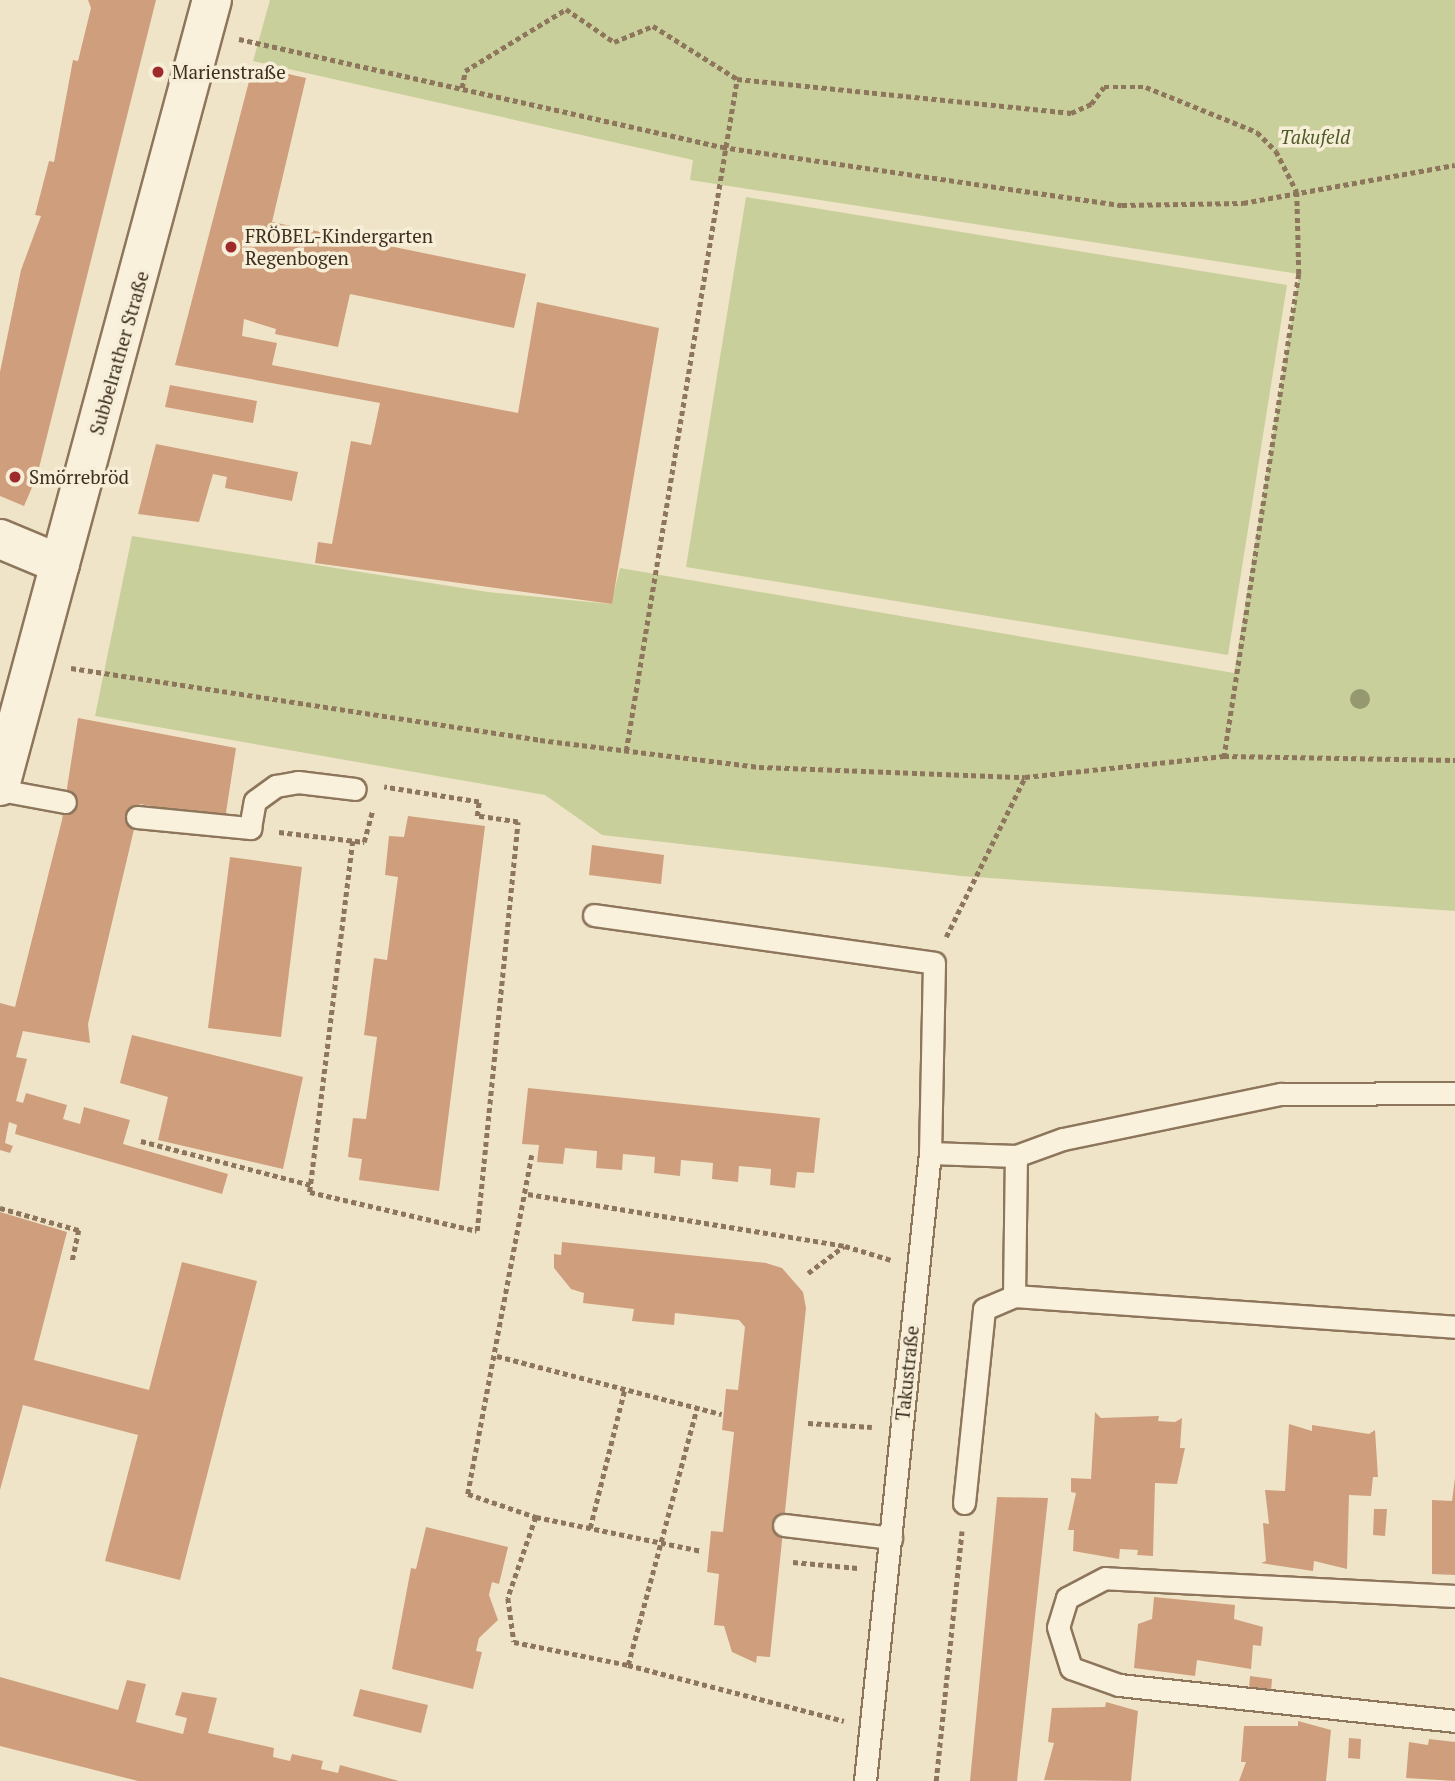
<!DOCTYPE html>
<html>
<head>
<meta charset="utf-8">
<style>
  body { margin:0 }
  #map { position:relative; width:1455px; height:1781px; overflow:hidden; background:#f0e4c8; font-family:"PT Serif",serif }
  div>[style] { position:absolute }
  .green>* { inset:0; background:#c9cf9b }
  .building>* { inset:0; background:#cf9f7d }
  .path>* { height:4.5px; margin-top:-2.25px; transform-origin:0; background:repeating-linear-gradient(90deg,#8d765c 0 5px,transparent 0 8.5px) }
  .roads { filter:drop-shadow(2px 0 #8d765c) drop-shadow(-2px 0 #8d765c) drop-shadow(0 2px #8d765c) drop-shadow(0 -2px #8d765c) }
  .lane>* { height:21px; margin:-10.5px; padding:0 10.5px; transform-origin:10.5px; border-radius:10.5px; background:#faf1dc }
  .street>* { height:38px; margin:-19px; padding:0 19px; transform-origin:19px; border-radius:19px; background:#faf1dc }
  .secondary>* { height:38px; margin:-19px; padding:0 19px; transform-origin:19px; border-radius:19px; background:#faf1dc }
  .trees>* { width:20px; height:20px; margin:-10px; border-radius:50%; background:#96986f }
  .dots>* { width:19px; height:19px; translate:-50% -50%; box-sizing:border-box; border:4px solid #f7eed8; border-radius:50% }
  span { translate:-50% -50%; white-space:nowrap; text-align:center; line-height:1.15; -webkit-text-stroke:7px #f7eed8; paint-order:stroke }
  .poi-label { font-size:19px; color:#3d2e20 }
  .left { translate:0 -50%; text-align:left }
  .park-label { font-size:19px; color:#4d5a26; font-style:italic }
  .street-label { font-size:19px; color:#3d2e20 }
</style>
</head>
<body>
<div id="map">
  <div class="green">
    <i style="clip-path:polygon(270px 0,1455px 0,1455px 911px,961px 876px,602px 835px,545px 795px,95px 716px,132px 536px,488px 592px,611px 604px,620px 568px,1234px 673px,1299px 274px,690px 180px,693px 160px,253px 61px)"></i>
    <i style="clip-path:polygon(746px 197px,1287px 285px,1228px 655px,686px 567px)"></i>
  </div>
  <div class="building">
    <i style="clip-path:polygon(88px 0,156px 0,37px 476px,24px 506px,0 496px,0 372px,21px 270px,41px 216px,35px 215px,49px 161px,54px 162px,73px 60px,78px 61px,91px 8px)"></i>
    <i style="clip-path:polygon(253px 66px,306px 78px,272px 222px,526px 274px,514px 328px,350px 294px,338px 347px,275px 334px,276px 329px,244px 319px,242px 336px,277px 343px,272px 365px,518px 413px,537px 302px,659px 328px,612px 604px,315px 563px,318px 542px,332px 544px,351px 441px,371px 445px,380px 403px,175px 365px)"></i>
    <i style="clip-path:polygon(170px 385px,257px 401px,253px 423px,165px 407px)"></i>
    <i style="clip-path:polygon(156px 444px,298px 472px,292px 501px,225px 488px,227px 477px,213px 474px,199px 522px,138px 514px)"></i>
    <i style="clip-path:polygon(78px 718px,236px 748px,225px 819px,140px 804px,88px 1024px,90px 1043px,23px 1031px,16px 1057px,27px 1059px,16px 1101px,23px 1103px,26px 1093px,67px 1105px,63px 1119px,80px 1124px,84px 1107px,130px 1120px,123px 1144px,228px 1174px,222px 1194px,15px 1134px,17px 1125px,9px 1122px,5px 1143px,13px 1146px,10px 1153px,0 1150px,0 1003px,15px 1007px,62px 820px)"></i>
    <i style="clip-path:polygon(408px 816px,485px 826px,439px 1191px,359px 1180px,362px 1159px,348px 1157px,353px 1118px,366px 1119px,377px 1037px,364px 1035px,374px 958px,387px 960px,398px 877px,385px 875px,389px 836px,404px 837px)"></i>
    <i style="clip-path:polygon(592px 845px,664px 855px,661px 884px,589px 875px)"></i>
    <i style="clip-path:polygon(230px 857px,302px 867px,281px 1037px,208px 1028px)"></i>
    <i style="clip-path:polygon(132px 1035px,303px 1077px,283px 1169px,158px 1140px,168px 1097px,120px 1083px)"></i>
    <i style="clip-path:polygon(528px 1088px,820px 1118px,814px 1173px,797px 1172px,795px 1188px,770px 1185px,771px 1169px,739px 1166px,738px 1182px,712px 1179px,713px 1163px,681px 1160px,680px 1176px,654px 1173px,655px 1157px,623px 1154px,622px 1170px,596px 1168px,597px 1151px,565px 1148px,563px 1164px,537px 1162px,539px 1145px,522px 1144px)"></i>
    <i style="clip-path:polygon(0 1212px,67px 1232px,34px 1360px,149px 1390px,182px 1262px,257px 1281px,180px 1580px,105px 1561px,138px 1435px,23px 1405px,0 1490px)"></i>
    <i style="clip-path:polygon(562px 1242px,766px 1263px,782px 1268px,803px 1292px,806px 1308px,770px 1657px,757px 1656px,756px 1663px,732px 1652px,724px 1626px,714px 1625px,719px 1574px,707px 1572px,711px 1531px,723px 1532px,734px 1432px,722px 1430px,726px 1389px,738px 1390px,745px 1327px,739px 1320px,675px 1313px,674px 1325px,632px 1321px,634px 1309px,583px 1303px,584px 1293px,571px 1289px,554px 1268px,554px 1254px,561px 1255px)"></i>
    <i style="clip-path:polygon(1095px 1412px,1101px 1418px,1159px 1416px,1158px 1421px,1175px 1422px,1182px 1418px,1180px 1448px,1185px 1448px,1177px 1484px,1155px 1483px,1153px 1556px,1137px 1555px,1138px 1550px,1120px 1549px,1119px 1559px,1073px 1551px,1074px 1530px,1068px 1530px,1076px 1493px,1071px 1492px,1071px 1478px,1091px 1479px)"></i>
    <i style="clip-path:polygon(1289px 1424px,1312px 1431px,1312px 1425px,1369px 1434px,1375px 1430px,1378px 1477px,1373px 1477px,1371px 1496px,1349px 1495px,1347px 1569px,1314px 1561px,1313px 1571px,1261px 1563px,1266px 1561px,1263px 1523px,1269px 1524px,1265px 1490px,1285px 1491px)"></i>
    <i style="clip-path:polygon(1455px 1478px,1455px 1575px,1432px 1574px,1432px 1500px,1452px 1501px)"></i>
    <i style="clip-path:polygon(997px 1497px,1048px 1498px,1017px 1781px,970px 1781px)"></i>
    <i style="clip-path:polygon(1374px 1509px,1387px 1509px,1385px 1536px,1373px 1535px)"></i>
    <i style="clip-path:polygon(426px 1527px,508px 1547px,499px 1584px,492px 1582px,489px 1595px,498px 1620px,479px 1638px,476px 1651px,482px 1652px,473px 1689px,392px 1669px,411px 1568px,416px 1569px)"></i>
    <i style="clip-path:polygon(1154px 1597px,1235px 1605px,1234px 1619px,1263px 1627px,1261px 1646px,1253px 1645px,1251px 1669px,1197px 1660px,1195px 1676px,1134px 1668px,1138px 1624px,1152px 1619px)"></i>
    <i style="clip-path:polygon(1250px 1676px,1272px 1679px,1271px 1691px,1249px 1689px)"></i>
    <i style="clip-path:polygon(0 1677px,118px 1710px,127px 1680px,146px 1684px,136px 1722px,183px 1734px,187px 1718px,175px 1715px,182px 1692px,217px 1698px,208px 1733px,274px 1748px,273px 1757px,290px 1761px,292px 1754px,323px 1761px,321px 1769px,338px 1773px,340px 1765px,399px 1781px,138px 1781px,0 1746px)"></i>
    <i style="clip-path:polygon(360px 1689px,428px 1705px,421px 1733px,353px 1716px)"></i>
    <i style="clip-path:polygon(1106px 1702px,1138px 1711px,1131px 1781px,1044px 1780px,1054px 1743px,1048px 1742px,1052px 1708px,1105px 1707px)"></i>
    <i style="clip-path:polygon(1298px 1721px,1331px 1730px,1326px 1781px,1239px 1781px,1246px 1762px,1241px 1762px,1244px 1726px,1298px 1726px)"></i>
    <i style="clip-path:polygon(1349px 1738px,1361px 1739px,1360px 1759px,1348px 1758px)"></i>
    <i style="clip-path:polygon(1429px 1739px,1455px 1742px,1455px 1781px,1406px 1778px,1409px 1742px,1428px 1745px)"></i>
  </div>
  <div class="path">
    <i style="left:239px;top:39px;width:495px;rotate:12.6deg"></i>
    <i style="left:722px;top:147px;width:404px;rotate:8.3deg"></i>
    <i style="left:1122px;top:205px;width:121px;rotate:-0.9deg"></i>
    <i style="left:1243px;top:203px;width:215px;rotate:-10.2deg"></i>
    <i style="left:462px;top:88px;width:17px;rotate:-80deg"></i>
    <i style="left:465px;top:71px;width:119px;rotate:-31.5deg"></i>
    <i style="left:566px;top:9px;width:58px;rotate:34.5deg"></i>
    <i style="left:614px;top:42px;width:42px;rotate:-22.3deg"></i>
    <i style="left:653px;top:26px;width:99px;rotate:32.2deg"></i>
    <i style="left:71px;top:668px;width:474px;rotate:8.7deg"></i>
    <i style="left:540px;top:740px;width:221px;rotate:7deg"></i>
    <i style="left:759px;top:767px;width:266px;rotate:2.2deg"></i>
    <i style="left:1025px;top:777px;width:200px;rotate:-6deg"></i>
    <i style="left:1224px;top:756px;width:231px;rotate:1deg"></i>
    <i style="left:626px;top:751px;width:681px;rotate:-80.62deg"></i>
    <i style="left:737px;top:79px;width:336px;rotate:5.8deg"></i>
    <i style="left:1071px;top:113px;width:22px;rotate:-24deg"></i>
    <i style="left:1091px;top:104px;width:21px;rotate:-53deg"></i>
    <i style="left:1104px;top:87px;width:42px"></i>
    <i style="left:1146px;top:87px;width:120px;rotate:22.1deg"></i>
    <i style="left:1257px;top:132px;width:27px;rotate:45deg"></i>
    <i style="left:1276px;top:151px;width:46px;rotate:62.9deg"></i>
    <i style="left:1297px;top:192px;width:82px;rotate:88.6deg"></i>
    <i style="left:1299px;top:274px;width:488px;rotate:98.8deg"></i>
    <i style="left:279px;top:832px;width:86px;rotate:6.7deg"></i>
    <i style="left:364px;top:842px;width:31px;rotate:-75deg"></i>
    <i style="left:353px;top:841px;width:354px;rotate:97deg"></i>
    <i style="left:310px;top:1192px;width:171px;rotate:13.1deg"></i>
    <i style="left:477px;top:1231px;width:411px;rotate:-84.3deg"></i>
    <i style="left:518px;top:822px;width:41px;rotate:-171.7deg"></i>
    <i style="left:477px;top:816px;width:14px;rotate:-82deg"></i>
    <i style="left:479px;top:802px;width:96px;rotate:-171deg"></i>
    <i style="left:946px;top:937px;width:178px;rotate:-63.7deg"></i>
    <i style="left:141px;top:1141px;width:176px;rotate:14.5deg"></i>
    <i style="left:532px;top:1155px;width:345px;rotate:100.7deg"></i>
    <i style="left:468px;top:1494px;width:72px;rotate:18.7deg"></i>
    <i style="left:536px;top:1517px;width:86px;rotate:109.1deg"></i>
    <i style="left:508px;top:1598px;width:44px;rotate:82.2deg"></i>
    <i style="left:514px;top:1642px;width:116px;rotate:11.4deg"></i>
    <i style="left:628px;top:1665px;width:223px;rotate:14.5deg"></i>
    <i style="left:528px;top:1194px;width:321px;rotate:9.3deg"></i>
    <i style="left:845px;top:1246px;width:48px;rotate:16.9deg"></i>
    <i style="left:0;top:1208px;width:82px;rotate:15.6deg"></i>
    <i style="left:79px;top:1230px;width:33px;rotate:102deg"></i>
    <i style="left:808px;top:1273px;width:45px;rotate:-36.9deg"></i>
    <i style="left:497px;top:1356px;width:232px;rotate:14.5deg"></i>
    <i style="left:808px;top:1423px;width:64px;rotate:3.6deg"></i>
    <i style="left:536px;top:1517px;width:168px;rotate:11.6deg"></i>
    <i style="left:590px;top:1528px;width:144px;rotate:-76deg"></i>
    <i style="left:793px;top:1562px;width:65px;rotate:5.3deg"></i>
    <i style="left:628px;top:1665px;width:267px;rotate:-75deg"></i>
    <i style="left:936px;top:1781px;width:251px;rotate:-84.1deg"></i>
  </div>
  <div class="roads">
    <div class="lane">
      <i style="left:0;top:790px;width:66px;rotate:10.5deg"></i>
      <i style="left:137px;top:817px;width:114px;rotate:5.6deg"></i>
      <i style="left:250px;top:828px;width:27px;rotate:-80deg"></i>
      <i style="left:255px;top:801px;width:26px;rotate:-36deg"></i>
      <i style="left:276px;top:786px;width:22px;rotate:-10deg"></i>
      <i style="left:298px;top:782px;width:57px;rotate:7deg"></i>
      <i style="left:594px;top:915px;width:343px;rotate:8deg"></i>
      <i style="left:934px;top:963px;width:190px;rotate:91.2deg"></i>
      <i style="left:930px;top:1153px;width:631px;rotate:95.91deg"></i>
      <i style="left:930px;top:1153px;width:86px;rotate:2deg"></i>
      <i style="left:1016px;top:1156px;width:50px;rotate:-19.9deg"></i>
      <i style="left:1063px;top:1139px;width:223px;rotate:-11.7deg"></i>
      <i style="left:1281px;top:1094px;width:174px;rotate:-0.3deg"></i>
      <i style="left:1014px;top:1296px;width:140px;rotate:-89.2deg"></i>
      <i style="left:964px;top:1503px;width:195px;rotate:-84.1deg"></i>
      <i style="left:984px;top:1309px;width:33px;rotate:-23deg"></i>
      <i style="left:1014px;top:1296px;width:442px;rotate:4deg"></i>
      <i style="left:784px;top:1525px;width:108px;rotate:6.9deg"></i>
      <i style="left:1455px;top:1596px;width:350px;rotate:-177.1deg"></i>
      <i style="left:1105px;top:1578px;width:43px;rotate:152.2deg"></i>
      <i style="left:1067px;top:1598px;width:30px;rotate:107deg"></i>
      <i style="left:1058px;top:1627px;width:43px;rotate:72.4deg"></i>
      <i style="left:1071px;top:1668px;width:51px;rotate:19.5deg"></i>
      <i style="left:1119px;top:1685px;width:338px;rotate:6.1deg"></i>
    </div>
    <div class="street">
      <i style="left:0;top:539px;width:65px;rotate:22.6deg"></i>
    </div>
    <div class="secondary">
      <i style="left:0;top:786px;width:814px;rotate:-74.91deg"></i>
    </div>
  </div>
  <div class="trees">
    <i style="left:1360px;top:699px"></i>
  </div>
  <div class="dots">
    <i style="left:158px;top:72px;background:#9e2a2b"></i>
    <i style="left:231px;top:247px;background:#9e2a2b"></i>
    <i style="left:15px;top:477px;background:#9e2a2b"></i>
  </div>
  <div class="poi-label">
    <span class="left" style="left:172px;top:72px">Marienstraße</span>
    <span class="left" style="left:245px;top:247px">FRÖBEL-Kindergarten<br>Regenbogen</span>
    <span class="left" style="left:29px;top:477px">Smörrebröd</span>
  </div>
  <div class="park-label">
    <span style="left:1315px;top:137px">Takufeld</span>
  </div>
  <div class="street-label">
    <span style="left:119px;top:353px;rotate:-74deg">Subbelrather Straße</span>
    <span style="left:907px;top:1373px;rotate:-84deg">Takustraße</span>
  </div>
</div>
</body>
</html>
